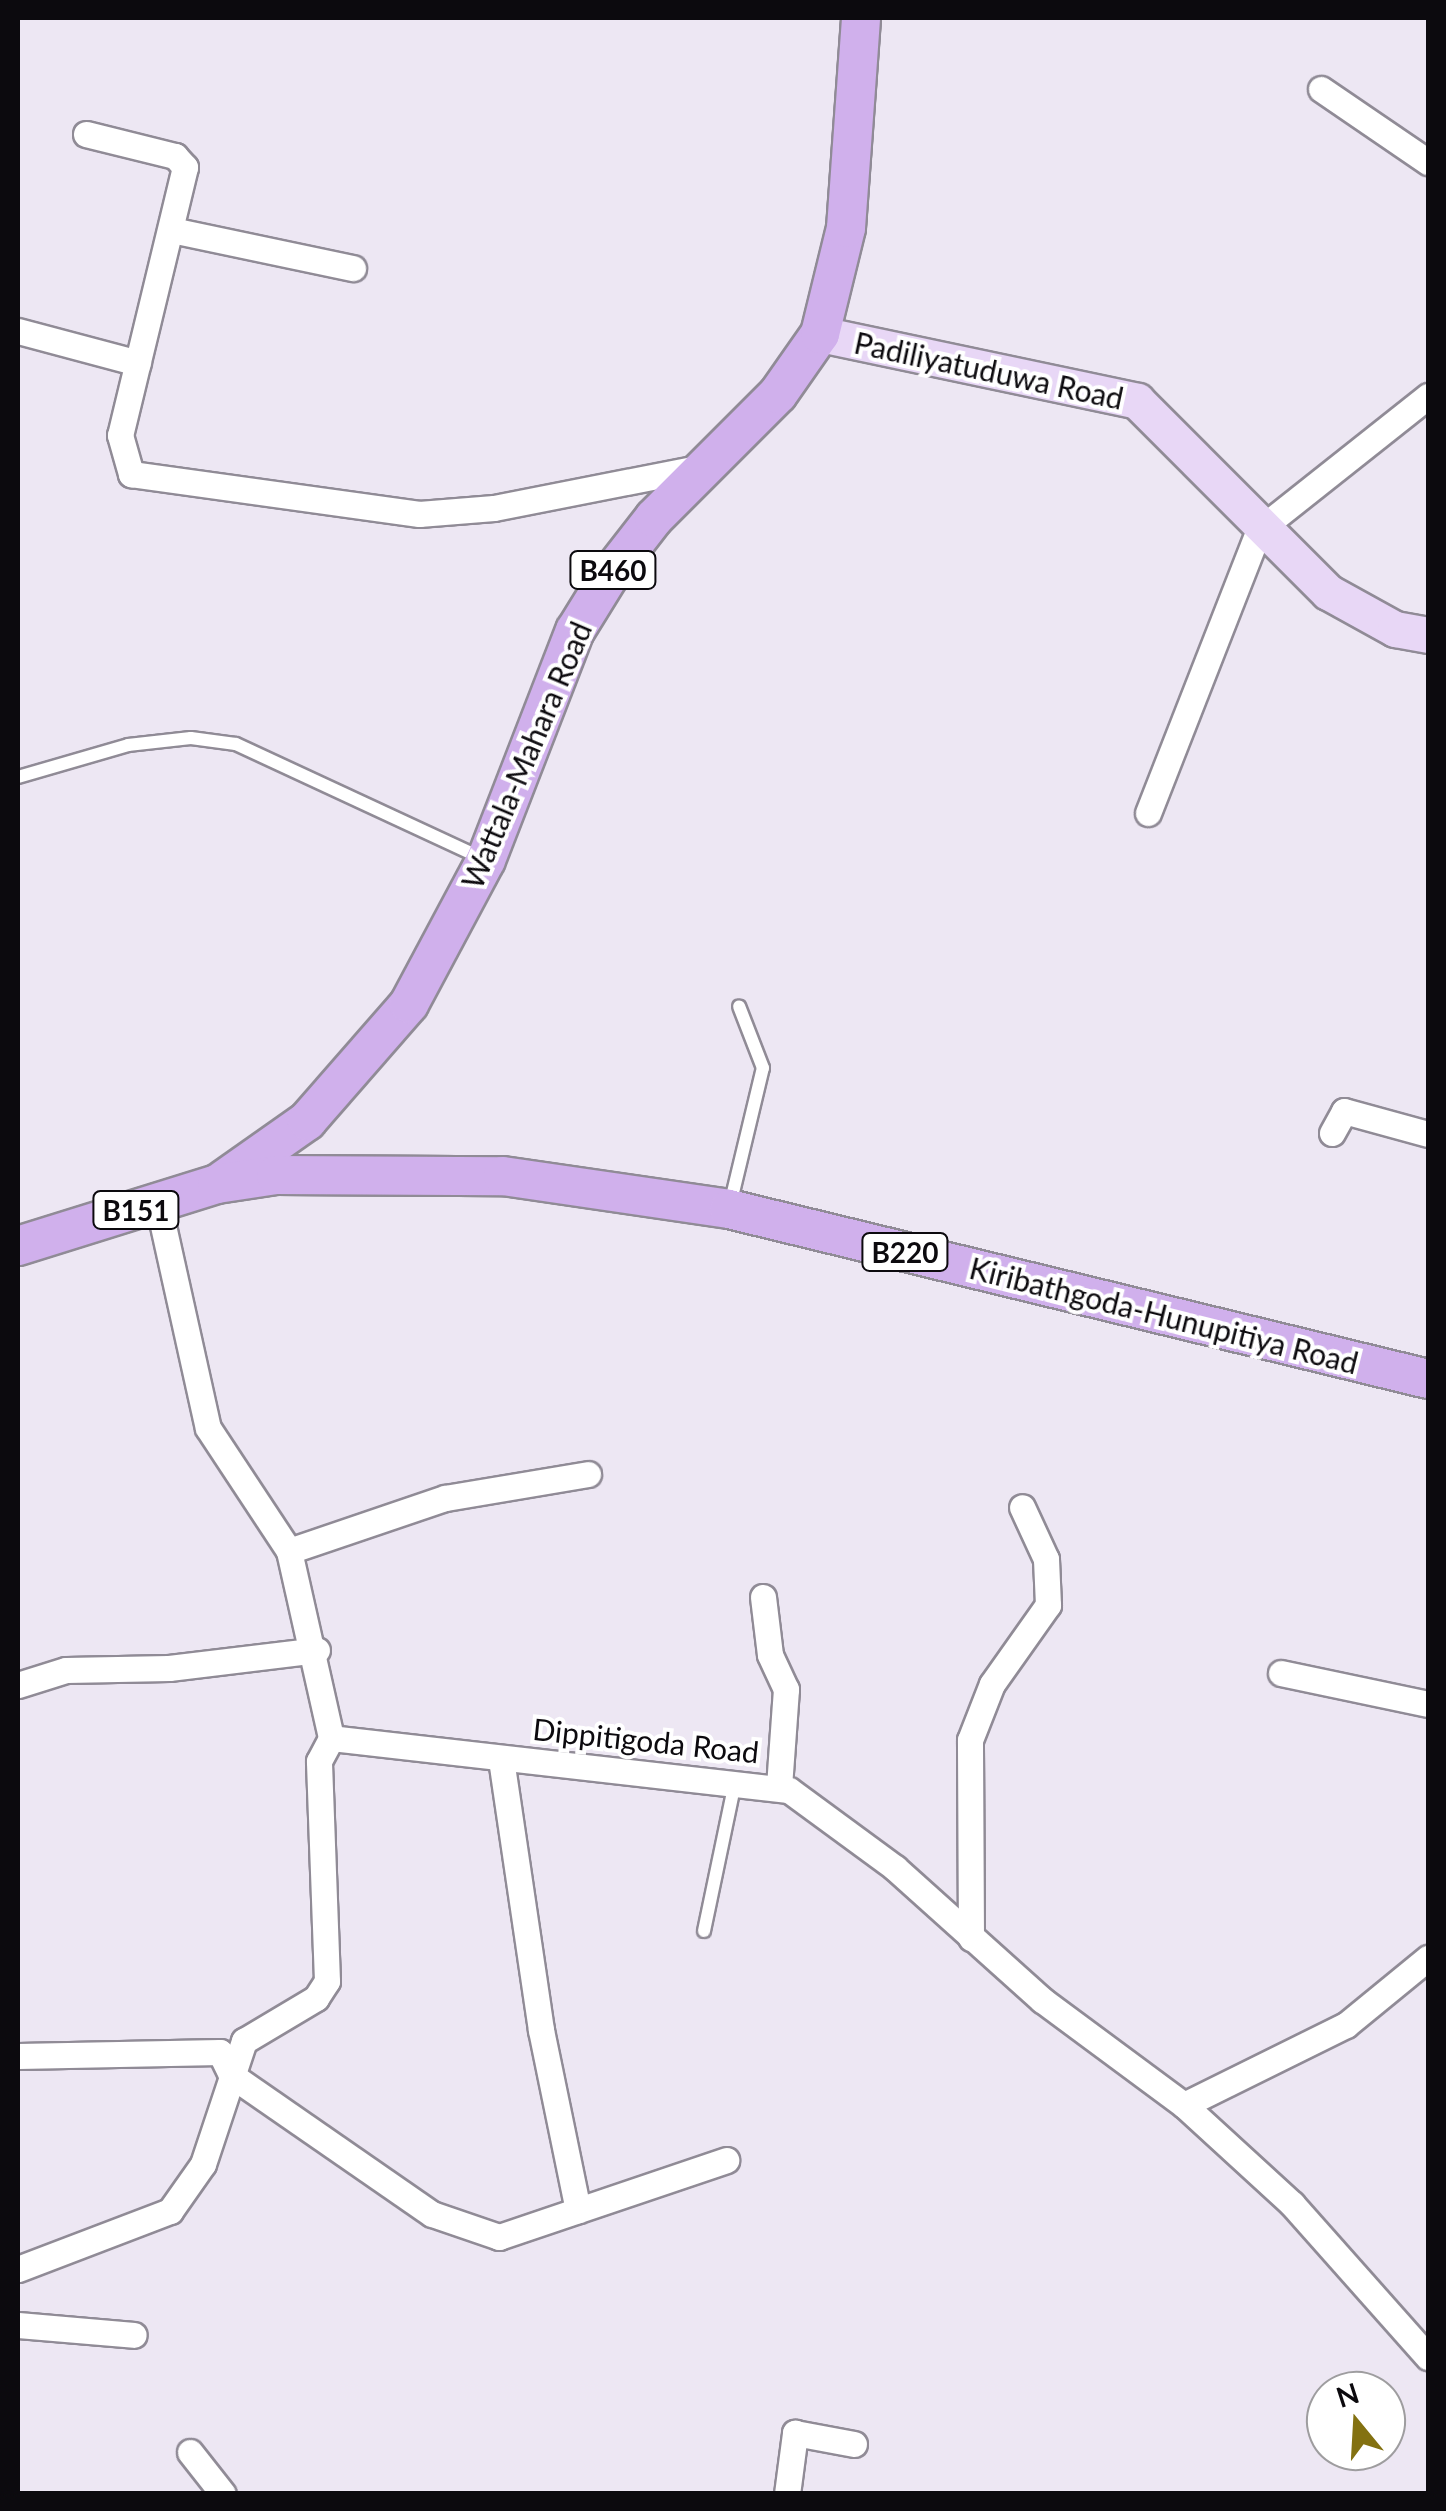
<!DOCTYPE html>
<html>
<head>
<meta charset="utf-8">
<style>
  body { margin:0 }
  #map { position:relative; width:1446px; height:2511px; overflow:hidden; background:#ede7f3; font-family:Lato,sans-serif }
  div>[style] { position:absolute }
  .roads { filter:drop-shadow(2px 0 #908b96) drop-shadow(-2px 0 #908b96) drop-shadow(0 2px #908b96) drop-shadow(0 -2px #908b96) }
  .lane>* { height:12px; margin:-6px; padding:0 6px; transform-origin:6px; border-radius:6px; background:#fff }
  .street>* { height:25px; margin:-12.5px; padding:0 12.5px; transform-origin:12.5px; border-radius:12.5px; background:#fff }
  .secondary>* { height:35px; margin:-17.5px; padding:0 17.5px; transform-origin:17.5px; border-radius:17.5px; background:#e8d7f6 }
  .primary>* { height:38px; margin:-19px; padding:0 19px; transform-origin:19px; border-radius:19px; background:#d0b0ec }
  span { translate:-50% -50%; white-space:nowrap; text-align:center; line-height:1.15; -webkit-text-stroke:8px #fff; paint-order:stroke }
  .shield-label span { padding:2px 8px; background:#fff; border:2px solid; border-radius:8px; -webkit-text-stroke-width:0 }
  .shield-label { font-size:28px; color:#0c0a0e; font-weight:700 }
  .street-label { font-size:30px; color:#0c0a0e }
  .frame { position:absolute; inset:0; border:20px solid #0c0a0e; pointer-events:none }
  .north { position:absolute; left:1306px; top:2371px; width:100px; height:100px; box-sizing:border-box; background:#fff; border:2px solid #9e9d9f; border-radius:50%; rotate:342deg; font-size:28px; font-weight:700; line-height:40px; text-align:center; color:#0c0a0e }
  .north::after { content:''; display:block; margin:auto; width:35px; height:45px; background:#837111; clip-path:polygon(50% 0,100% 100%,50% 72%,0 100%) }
</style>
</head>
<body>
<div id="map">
  <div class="roads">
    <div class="lane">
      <i style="left:18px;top:777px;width:115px;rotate:-16.2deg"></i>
      <i style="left:128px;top:745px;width:63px;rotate:-6.3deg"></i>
      <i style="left:191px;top:738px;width:45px;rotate:7.6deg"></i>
      <i style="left:236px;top:744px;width:273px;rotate:24.9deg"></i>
      <i style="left:730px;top:1205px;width:141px;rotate:-76.5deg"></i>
      <i style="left:763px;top:1068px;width:66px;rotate:-111.2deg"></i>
      <i style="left:704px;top:1931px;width:152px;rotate:-78.2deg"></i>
    </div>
    <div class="street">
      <i style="left:1321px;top:89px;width:130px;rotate:34.3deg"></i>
      <i style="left:86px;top:134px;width:92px;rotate:13.9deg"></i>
      <i style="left:175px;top:156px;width:15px;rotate:48deg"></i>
      <i style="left:185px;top:167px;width:276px;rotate:103.6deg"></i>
      <i style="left:120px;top:435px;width:41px;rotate:74.2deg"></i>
      <i style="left:131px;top:474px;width:291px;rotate:7.9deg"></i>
      <i style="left:419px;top:514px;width:75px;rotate:-4.6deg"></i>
      <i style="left:494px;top:508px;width:218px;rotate:-11.1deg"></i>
      <i style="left:172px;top:230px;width:185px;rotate:11.9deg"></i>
      <i style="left:18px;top:331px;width:124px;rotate:14.9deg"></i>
      <i style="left:1148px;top:813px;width:304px;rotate:-68.6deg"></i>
      <i style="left:1259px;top:530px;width:216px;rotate:-38.4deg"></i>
      <i style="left:1332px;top:1133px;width:25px;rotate:-61deg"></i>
      <i style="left:1344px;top:1111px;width:87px;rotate:15.3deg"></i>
      <i style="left:158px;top:1203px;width:230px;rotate:77.5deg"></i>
      <i style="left:208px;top:1428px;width:147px;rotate:56.6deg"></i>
      <i style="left:289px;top:1551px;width:192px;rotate:77.3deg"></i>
      <i style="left:331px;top:1738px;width:461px;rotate:6.5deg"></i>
      <i style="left:789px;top:1790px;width:132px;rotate:36.3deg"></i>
      <i style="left:895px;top:1868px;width:198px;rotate:41.9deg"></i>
      <i style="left:1042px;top:2000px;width:177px;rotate:36.5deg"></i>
      <i style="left:1184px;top:2105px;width:147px;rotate:42.5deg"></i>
      <i style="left:1292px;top:2204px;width:205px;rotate:48.4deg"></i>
      <i style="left:289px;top:1551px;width:165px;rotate:-18.8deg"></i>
      <i style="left:445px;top:1498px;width:145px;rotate:-9.5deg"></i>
      <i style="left:763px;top:1597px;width:58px;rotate:83.1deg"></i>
      <i style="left:770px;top:1655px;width:38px;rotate:65deg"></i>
      <i style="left:786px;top:1689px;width:98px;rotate:94.1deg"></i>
      <i style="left:1281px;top:1673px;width:150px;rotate:11.9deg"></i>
      <i style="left:18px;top:1685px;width:50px;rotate:-17.4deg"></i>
      <i style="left:66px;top:1670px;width:103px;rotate:-1.1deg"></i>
      <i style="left:169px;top:1668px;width:149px;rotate:-6.9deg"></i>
      <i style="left:501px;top:1759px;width:274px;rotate:81.6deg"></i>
      <i style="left:541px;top:2030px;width:184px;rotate:78.4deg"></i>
      <i style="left:971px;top:1938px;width:198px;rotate:-90.3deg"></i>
      <i style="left:970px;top:1740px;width:60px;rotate:-68.6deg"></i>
      <i style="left:992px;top:1684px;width:97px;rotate:-54.7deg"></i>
      <i style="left:1048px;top:1605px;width:46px;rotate:-92.5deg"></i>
      <i style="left:1046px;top:1559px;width:57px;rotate:-114.8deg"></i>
      <i style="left:18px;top:2056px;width:202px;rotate:-1.1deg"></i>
      <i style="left:220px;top:2052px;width:25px;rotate:64deg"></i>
      <i style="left:231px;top:2075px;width:244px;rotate:34.7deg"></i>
      <i style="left:432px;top:2214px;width:71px;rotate:18.9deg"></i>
      <i style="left:499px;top:2237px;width:240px;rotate:-18.7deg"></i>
      <i style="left:1184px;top:2105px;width:181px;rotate:-26.3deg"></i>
      <i style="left:1346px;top:2025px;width:106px;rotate:-39.3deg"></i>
      <i style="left:18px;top:2269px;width:163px;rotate:-20.9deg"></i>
      <i style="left:170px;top:2211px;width:57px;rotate:-54.9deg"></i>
      <i style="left:203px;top:2164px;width:130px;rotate:-71.6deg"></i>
      <i style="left:244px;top:2041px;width:84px;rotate:-30.8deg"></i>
      <i style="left:316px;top:1998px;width:20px;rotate:-57deg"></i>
      <i style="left:327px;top:1981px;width:220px;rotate:-92.1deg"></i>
      <i style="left:319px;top:1761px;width:26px;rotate:-62deg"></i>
      <i style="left:18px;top:2325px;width:116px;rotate:4.9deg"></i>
      <i style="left:190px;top:2452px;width:53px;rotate:51.8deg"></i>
      <i style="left:787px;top:2494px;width:62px;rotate:-82.5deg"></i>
      <i style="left:795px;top:2433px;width:60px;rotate:10.6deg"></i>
    </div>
    <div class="secondary">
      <i style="left:820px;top:334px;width:324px;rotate:11.9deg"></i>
      <i style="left:1137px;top:401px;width:270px;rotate:45deg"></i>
      <i style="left:1328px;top:592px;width:77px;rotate:28.9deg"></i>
      <i style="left:1395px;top:629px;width:34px;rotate:10deg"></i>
    </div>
    <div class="primary">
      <i style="left:223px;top:1180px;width:103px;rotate:-35.1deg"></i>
      <i style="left:307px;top:1121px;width:155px;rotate:-48.9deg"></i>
      <i style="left:409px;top:1004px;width:163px;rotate:-61.9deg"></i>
      <i style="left:486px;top:860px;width:246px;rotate:-68.8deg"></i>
      <i style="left:575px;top:631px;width:65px;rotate:-58.3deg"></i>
      <i style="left:609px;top:576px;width:73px;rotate:-52.2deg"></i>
      <i style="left:654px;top:518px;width:175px;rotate:-45deg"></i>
      <i style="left:778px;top:394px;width:73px;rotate:-55deg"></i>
      <i style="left:820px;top:334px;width:109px;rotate:-76.2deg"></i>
      <i style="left:846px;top:228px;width:211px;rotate:-85.9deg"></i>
      <i style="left:18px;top:1246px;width:208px;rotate:-17.3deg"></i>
      <i style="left:217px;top:1184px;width:60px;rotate:-8.7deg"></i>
      <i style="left:276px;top:1175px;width:227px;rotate:0.3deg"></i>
      <i style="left:503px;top:1176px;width:228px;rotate:8.3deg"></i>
      <i style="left:729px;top:1209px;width:719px;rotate:13.67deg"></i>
    </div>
  </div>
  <div class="shield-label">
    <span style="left:613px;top:570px">B460</span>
    <span style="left:136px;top:1210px">B151</span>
    <span style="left:905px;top:1252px">B220</span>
  </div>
  <div class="street-label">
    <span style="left:989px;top:370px;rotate:12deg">Padiliyatuduwa Road</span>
    <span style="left:526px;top:755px;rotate:-67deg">Wattala-Mahara Road</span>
    <span style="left:1164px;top:1315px;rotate:14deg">Kiribathgoda-Hunupitiya Road</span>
    <span style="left:646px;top:1740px;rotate:6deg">Dippitigoda Road</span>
  </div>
  <div class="frame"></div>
  <div class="north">N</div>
</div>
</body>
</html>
